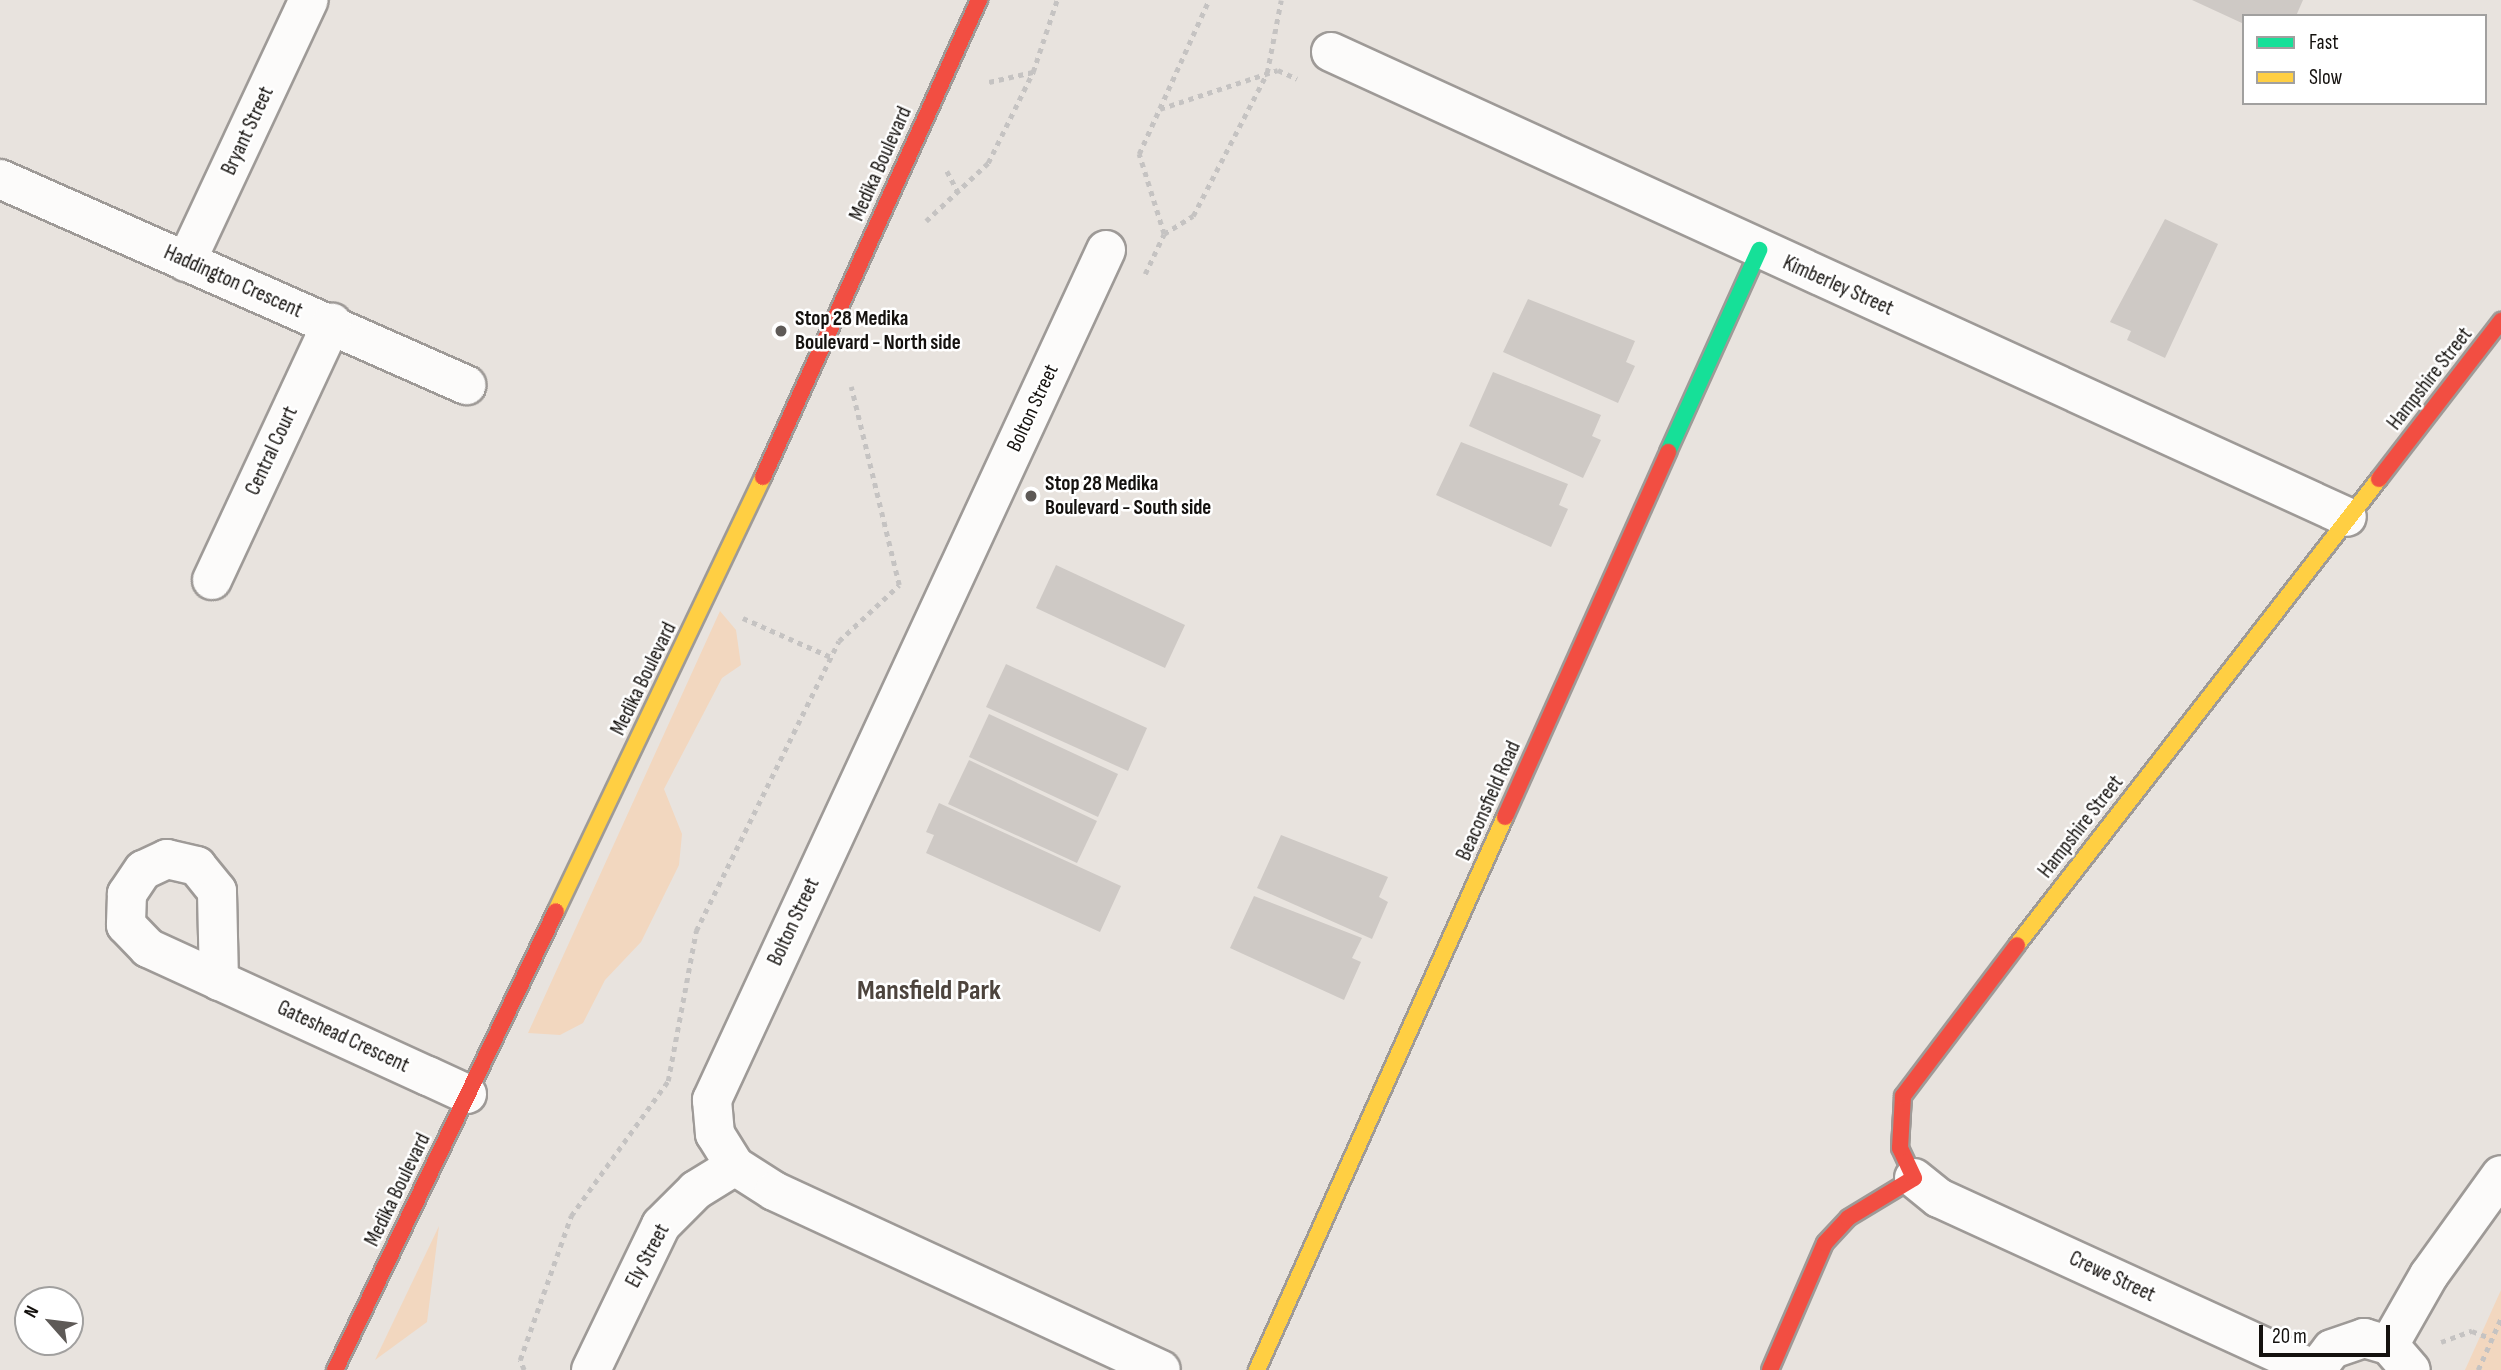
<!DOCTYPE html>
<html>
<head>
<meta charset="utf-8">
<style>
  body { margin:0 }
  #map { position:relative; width:2501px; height:1370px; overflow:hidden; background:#e8e3de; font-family:"Sofia Sans Condensed",sans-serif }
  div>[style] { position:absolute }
  .green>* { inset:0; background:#f2d7bf }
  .building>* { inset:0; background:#cec9c5 }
  .path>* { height:4.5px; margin-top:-2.25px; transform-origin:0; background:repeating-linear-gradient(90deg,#c5c3c2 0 5px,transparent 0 10px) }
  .roads { filter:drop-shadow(2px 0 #9e9a97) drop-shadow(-2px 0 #9e9a97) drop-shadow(0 2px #9e9a97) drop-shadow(0 -2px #9e9a97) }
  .street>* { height:38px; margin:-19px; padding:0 19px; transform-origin:19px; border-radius:19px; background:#fcfbfa }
  .fast>* { height:16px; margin:-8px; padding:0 8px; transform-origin:8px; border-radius:8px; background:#16e098 }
  .slow>* { height:16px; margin:-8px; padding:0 8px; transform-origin:8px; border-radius:8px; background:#ffcf43 }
  .jam>* { height:16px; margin:-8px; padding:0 8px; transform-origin:8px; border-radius:8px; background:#f24e42 }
  .dots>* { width:19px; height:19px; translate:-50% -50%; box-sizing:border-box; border:4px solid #fff; border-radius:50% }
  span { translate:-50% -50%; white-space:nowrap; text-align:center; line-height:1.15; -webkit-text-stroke:5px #fff; paint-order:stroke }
  .street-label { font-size:21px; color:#14110e }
  .poi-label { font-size:21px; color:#14110e; font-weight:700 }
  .left { translate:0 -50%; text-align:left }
  .district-label { font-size:28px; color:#4d443d; font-weight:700 }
  .legend { position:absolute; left:2242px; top:14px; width:245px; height:91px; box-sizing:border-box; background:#fff; border:2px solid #a1a09f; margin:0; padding:9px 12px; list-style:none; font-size:21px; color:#14110e }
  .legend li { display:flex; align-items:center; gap:14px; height:35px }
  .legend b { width:35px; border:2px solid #a1a09f }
  .north { position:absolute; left:14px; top:1286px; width:70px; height:70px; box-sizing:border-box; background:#fff; border:2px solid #a1a09f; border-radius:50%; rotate:298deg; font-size:19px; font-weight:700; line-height:28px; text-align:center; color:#14110e }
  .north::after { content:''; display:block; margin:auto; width:24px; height:32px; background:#5e5a57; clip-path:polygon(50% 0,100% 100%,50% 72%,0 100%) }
  .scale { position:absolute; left:2259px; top:1325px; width:131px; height:32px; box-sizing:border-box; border:4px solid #14110e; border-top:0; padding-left:9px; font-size:21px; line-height:24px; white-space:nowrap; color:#14110e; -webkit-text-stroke:5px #fff; paint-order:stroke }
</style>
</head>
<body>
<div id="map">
  <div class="green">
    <i style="clip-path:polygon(720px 611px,736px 630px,741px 665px,722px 678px,664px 789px,682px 834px,679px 865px,641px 942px,605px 980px,583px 1023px,560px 1035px,528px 1033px)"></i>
    <i style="clip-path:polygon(439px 1226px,427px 1322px,375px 1360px)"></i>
    <i style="clip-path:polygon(2501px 1290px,2501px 1370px,2465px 1370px)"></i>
  </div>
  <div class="building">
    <i style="clip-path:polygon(2192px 0,2303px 0,2296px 16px,2244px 16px,2244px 24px)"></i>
    <i style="clip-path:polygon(2165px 219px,2218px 244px,2165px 358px,2127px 340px,2131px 331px,2110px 322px)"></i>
    <i style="clip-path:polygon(1528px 299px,1635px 341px,1626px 362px,1635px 366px,1618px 403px,1503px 352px)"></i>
    <i style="clip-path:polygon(1493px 372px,1601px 415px,1592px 436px,1601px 440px,1583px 478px,1469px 426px)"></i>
    <i style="clip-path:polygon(1461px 442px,1568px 484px,1559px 505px,1568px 509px,1551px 547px,1436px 495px)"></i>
    <i style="clip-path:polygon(1056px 565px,1185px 625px,1165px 668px,1036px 608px)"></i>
    <i style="clip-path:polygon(1006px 664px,1147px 728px,1128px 771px,986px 707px)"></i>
    <i style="clip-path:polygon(989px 714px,1118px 774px,1098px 817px,969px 757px)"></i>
    <i style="clip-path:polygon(969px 760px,1097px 821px,1077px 863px,948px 804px)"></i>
    <i style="clip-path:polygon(939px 803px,1121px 886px,1100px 932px,926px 853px,934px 835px,926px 832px)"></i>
    <i style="clip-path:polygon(1281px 835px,1388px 877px,1379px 897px,1388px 902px,1372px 939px,1257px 888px)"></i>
    <i style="clip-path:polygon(1254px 896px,1362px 938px,1352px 958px,1361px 962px,1344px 1000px,1230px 948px)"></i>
  </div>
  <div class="path">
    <i style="left:989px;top:82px;width:45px;rotate:-12.8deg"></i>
    <i style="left:1160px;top:109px;width:124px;rotate:-18.3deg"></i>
    <i style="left:1278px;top:70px;width:21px;rotate:25deg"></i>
    <i style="left:947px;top:171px;width:24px;rotate:62deg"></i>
    <i style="left:926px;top:221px;width:85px;rotate:-43.1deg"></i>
    <i style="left:988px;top:163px;width:102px;rotate:-63.7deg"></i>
    <i style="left:1033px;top:72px;width:76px;rotate:-71.6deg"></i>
    <i style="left:1164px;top:234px;width:34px;rotate:-32deg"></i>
    <i style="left:1193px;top:216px;width:161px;rotate:-62.6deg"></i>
    <i style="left:1267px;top:73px;width:74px;rotate:-79.1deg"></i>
    <i style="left:1145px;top:274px;width:44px;rotate:-64.6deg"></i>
    <i style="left:1164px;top:234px;width:84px;rotate:-107.4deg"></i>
    <i style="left:1139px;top:154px;width:169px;rotate:-65.6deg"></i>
    <i style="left:743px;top:618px;width:96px;rotate:23.9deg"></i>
    <i style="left:2441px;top:1342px;width:33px;rotate:-20deg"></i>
    <i style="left:2472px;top:1331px;width:19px;rotate:21deg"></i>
    <i style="left:524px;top:1370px;width:11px;rotate:-112deg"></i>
    <i style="left:520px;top:1360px;width:153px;rotate:-70.5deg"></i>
    <i style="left:571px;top:1216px;width:166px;rotate:-54.3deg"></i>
    <i style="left:668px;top:1081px;width:153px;rotate:-79.4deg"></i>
    <i style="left:696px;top:931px;width:323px;rotate:-63.8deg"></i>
    <i style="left:839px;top:641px;width:82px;rotate:-43deg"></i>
    <i style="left:899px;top:585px;width:204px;rotate:-103.6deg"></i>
    <i style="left:2478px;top:1370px;width:57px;rotate:-66.1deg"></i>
  </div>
  <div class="roads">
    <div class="street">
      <i style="left:1331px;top:52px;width:1117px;rotate:24.59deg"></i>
      <i style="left:0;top:179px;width:510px;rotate:23.85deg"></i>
      <i style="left:1106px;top:250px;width:937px;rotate:114.87deg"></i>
      <i style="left:712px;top:1100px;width:34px;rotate:85deg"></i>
      <i style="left:715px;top:1134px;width:38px;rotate:58deg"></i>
      <i style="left:735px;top:1166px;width:46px;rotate:32.7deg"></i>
      <i style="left:774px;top:1191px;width:426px;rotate:24.8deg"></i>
      <i style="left:186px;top:262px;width:289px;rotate:-64.9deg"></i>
      <i style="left:212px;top:580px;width:284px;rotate:-65deg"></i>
      <i style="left:219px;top:981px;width:90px;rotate:-91.3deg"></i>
      <i style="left:217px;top:891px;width:32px;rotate:-129deg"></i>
      <i style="left:197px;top:866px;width:31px;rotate:-167deg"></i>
      <i style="left:167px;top:859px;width:26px;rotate:155deg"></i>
      <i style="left:143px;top:870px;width:29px;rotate:124deg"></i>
      <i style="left:127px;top:894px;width:31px;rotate:92deg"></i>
      <i style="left:126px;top:925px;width:32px;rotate:46deg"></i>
      <i style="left:148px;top:948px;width:308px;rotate:24.6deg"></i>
      <i style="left:428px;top:1076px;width:43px;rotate:24.8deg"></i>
      <i style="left:1914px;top:1178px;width:32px;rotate:39deg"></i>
      <i style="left:1939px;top:1198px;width:413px;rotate:24.6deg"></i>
      <i style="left:2389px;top:1345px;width:81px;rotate:-60.3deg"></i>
      <i style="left:2429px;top:1275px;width:123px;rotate:-54.2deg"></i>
      <i style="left:591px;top:1370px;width:161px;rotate:-64.2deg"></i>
      <i style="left:661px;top:1225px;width:49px;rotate:-45deg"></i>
      <i style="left:696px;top:1190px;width:46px;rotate:-31.6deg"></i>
      <i style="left:2316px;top:1370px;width:26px;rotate:-53deg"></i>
      <i style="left:2332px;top:1349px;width:34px;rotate:-19deg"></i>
      <i style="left:2364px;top:1338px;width:26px;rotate:16deg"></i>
      <i style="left:2389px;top:1345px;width:33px;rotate:49deg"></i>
    </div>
    <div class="fast">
      <i style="left:1668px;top:452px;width:222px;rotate:-65.7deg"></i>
    </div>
    <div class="slow">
      <i style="left:556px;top:911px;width:481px;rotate:-64.5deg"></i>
      <i style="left:2017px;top:945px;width:590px;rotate:-52.16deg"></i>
      <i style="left:1257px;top:1370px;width:606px;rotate:-65.85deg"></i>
    </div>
    <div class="jam">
      <i style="left:763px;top:477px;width:524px;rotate:-65.64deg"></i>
      <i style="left:2379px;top:479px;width:200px;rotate:-52.3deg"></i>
      <i style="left:1505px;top:817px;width:400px;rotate:-65.9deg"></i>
      <i style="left:335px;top:1370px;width:509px;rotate:-64.29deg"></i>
      <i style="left:1770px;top:1370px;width:138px;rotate:-66.6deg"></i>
      <i style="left:1825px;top:1243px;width:34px;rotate:-47deg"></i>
      <i style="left:1848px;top:1218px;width:77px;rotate:-31.2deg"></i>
      <i style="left:1914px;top:1178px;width:33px;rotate:-115deg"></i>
      <i style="left:1900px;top:1148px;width:52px;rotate:-86.7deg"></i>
      <i style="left:1903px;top:1096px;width:189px;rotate:-52.9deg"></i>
    </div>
  </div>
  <div class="dots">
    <i style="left:781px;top:331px;background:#5e5a57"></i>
    <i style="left:1031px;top:496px;background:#5e5a57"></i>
  </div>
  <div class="street-label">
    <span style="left:248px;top:131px;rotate:-65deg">Bryant Street</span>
    <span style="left:881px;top:164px;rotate:-66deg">Medika Boulevard</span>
    <span style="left:233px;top:282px;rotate:24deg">Haddington Crescent</span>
    <span style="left:1838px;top:286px;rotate:24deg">Kimberley Street</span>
    <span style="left:2430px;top:379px;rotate:-52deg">Hampshire Street</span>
    <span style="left:1033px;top:408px;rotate:-65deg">Bolton Street</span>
    <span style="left:272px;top:451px;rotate:-65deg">Central Court</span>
    <span style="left:644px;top:679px;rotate:-64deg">Medika Boulevard</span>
    <span style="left:1489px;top:801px;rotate:-66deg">Beaconsfield Road</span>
    <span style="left:2081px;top:827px;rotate:-52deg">Hampshire Street</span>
    <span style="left:794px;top:922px;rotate:-65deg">Bolton Street</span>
    <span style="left:343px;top:1037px;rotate:25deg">Gateshead Crescent</span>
    <span style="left:398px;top:1190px;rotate:-64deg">Medika Boulevard</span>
    <span style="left:648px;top:1256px;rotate:-62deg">Ely Street</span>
    <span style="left:2112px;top:1277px;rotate:25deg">Crewe Street</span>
  </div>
  <div class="poi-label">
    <span class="left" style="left:795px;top:331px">Stop 28 Medika<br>Boulevard - North side</span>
    <span class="left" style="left:1045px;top:496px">Stop 28 Medika<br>Boulevard - South side</span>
  </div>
  <div class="district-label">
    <span style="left:929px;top:991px">Mansfield Park</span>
  </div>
  <ul class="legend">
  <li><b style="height:9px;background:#16e098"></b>Fast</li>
  <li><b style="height:9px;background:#ffcf43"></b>Slow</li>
  </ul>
  <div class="north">N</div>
  <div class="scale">20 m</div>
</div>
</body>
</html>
